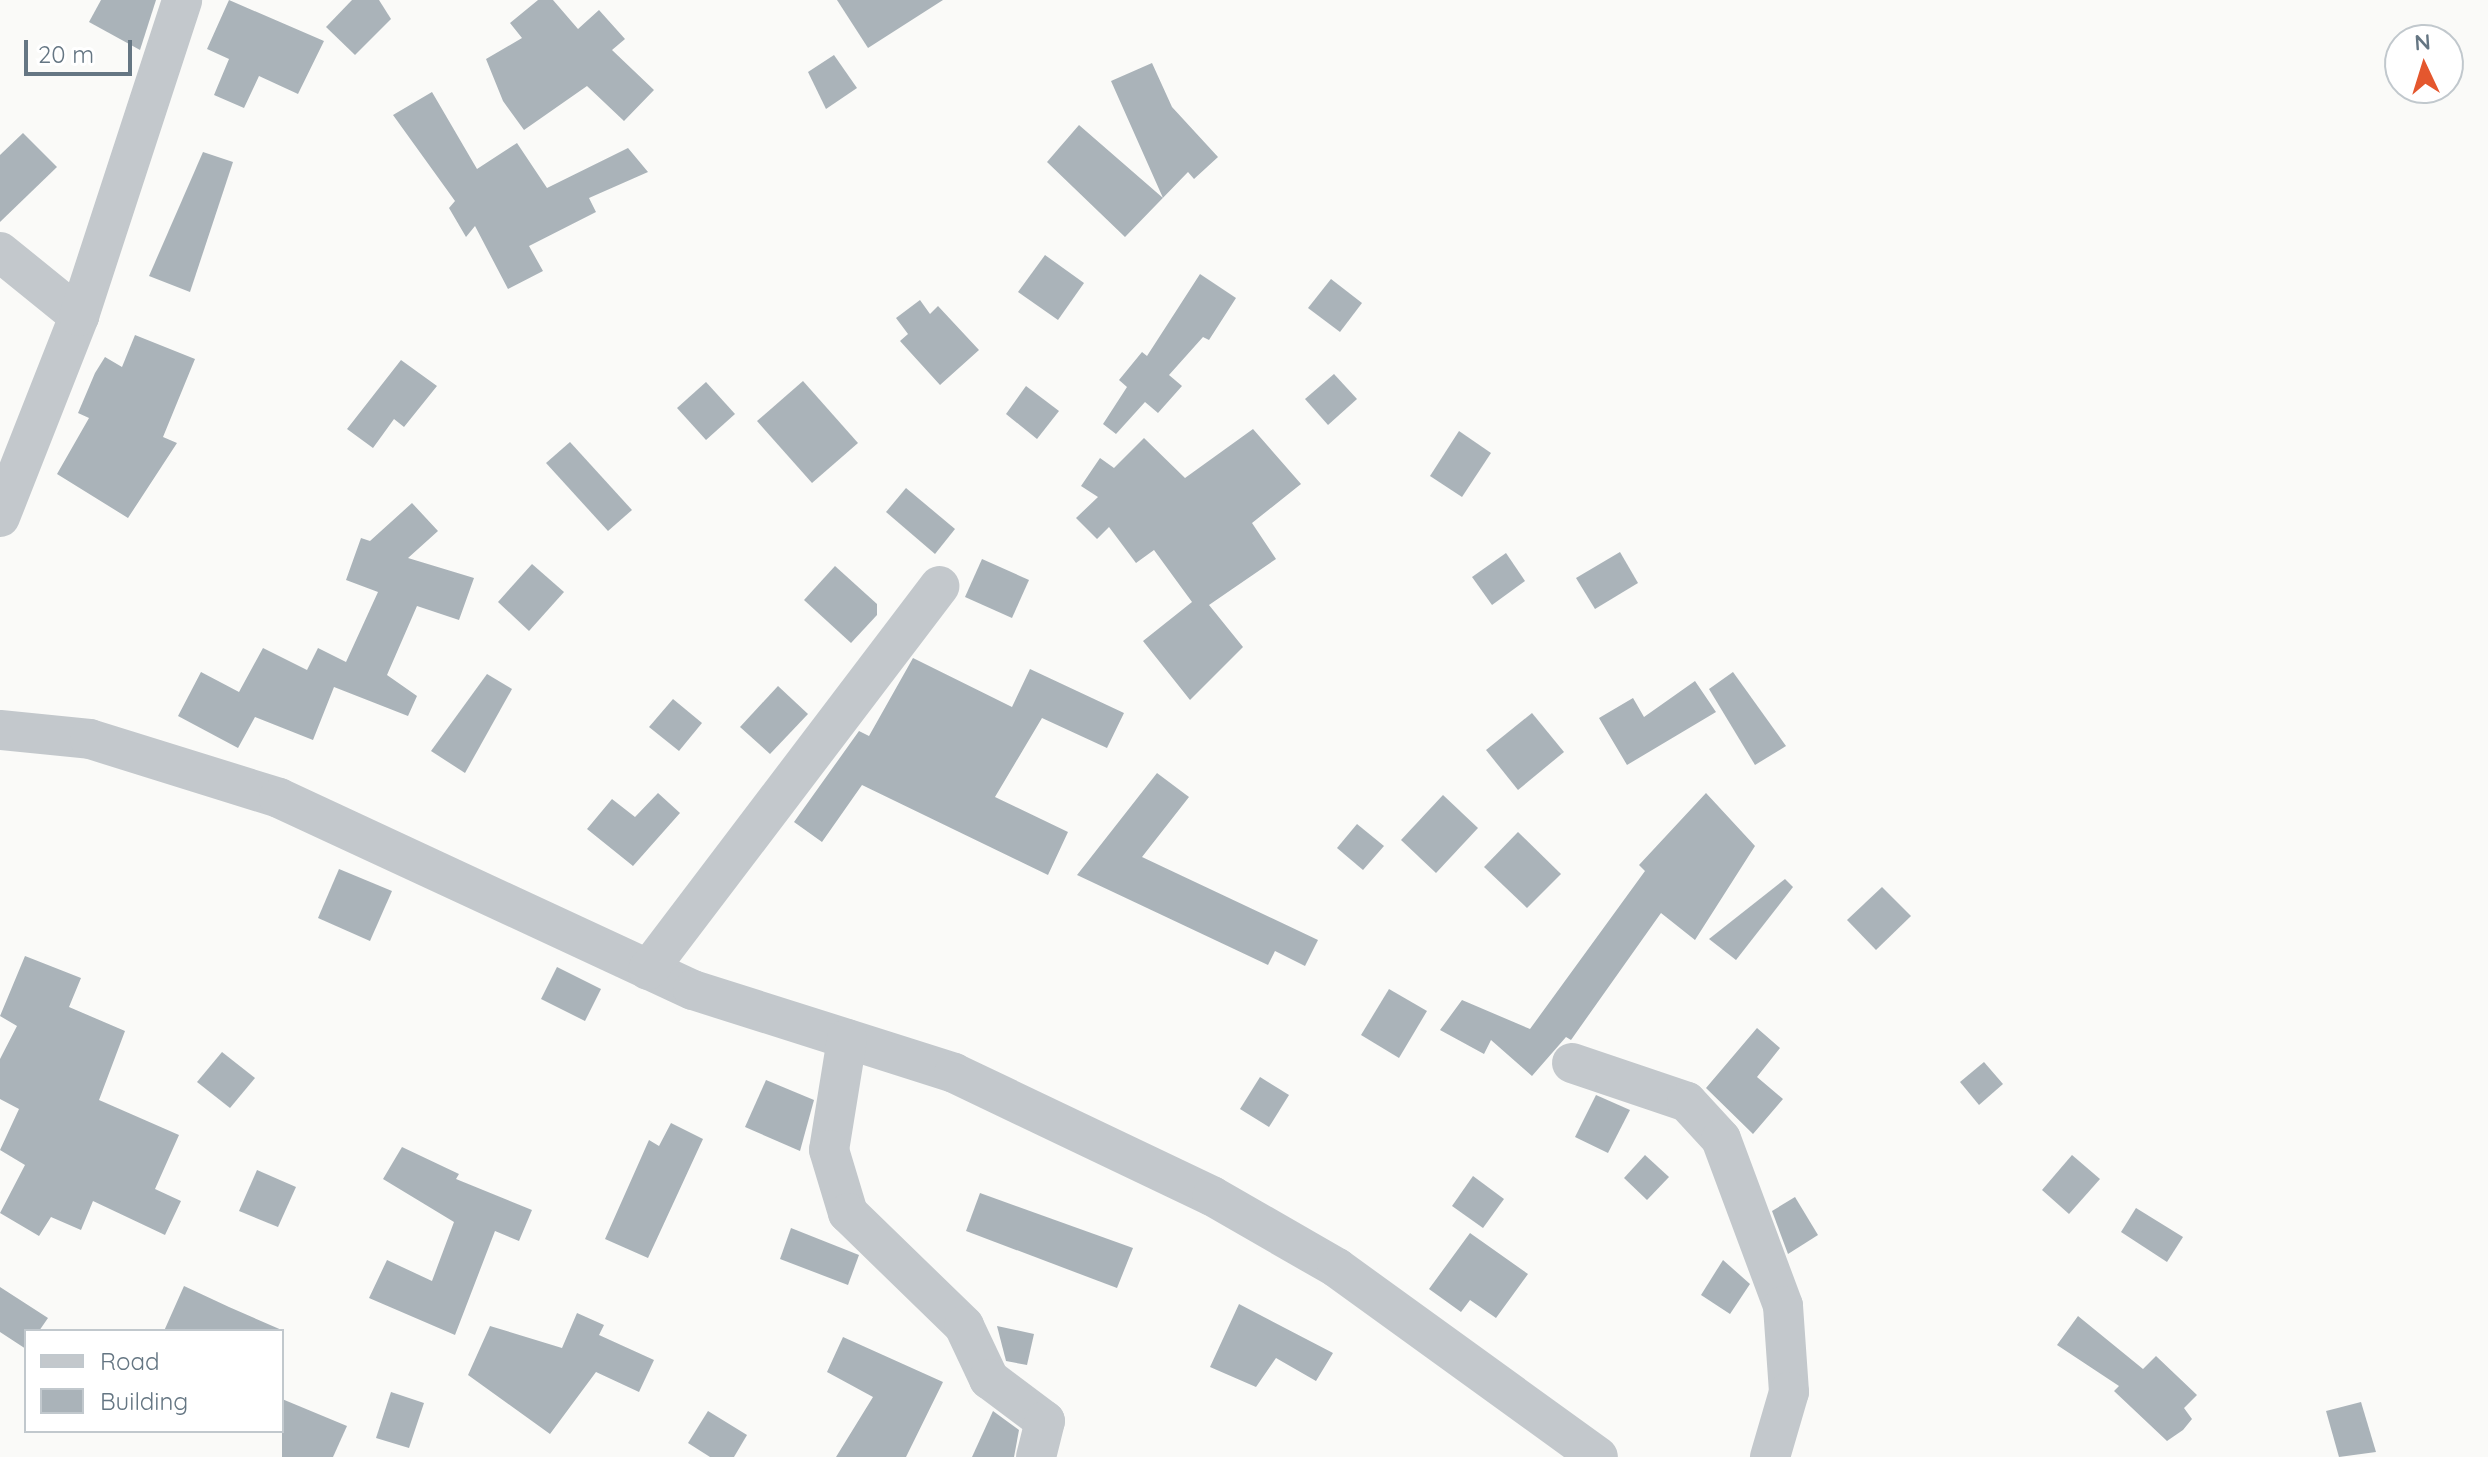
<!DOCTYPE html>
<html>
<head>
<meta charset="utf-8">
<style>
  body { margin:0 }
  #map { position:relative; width:2488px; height:1457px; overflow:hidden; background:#fafaf8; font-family:Quicksand,sans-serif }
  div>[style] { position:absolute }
  .building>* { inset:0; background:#aab3b9 }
  .minor>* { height:40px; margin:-20px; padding:0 20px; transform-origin:20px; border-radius:20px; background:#c3c8cc }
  span { translate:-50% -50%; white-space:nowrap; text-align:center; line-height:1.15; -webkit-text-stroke:8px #fff; paint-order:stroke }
  .legend { position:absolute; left:24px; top:1329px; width:260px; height:104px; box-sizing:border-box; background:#fff; border:2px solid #c1c8cd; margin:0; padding:10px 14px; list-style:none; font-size:24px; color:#657683 }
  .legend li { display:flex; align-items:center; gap:16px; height:40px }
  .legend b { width:40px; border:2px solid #c1c8cd }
  .north { position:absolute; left:2384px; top:24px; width:80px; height:80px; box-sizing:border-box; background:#fff; border:2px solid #c1c8cd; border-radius:50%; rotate:356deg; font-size:22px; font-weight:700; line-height:32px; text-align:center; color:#657683 }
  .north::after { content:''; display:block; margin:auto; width:28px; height:36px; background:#e4572e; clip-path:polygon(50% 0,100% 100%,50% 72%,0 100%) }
  .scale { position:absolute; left:24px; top:40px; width:108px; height:36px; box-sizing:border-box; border:4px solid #657683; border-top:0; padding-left:10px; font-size:24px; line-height:28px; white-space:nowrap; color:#657683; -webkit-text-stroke:6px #fff; paint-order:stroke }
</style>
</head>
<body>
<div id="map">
  <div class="building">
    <i style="clip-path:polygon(101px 0,156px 0,140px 50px,89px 22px)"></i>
    <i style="clip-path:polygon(229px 0,324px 41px,298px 94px,259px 76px,244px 108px,214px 95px,229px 59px,207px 49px)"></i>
    <i style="clip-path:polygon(352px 0,379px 0,391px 19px,355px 55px,326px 27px)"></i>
    <i style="clip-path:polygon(538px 0,553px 0,578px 29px,599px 10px,625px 39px,612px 50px,654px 90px,624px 121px,587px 86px,524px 130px,503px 101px,486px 59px,522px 38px,510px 23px)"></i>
    <i style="clip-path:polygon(837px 0,943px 0,868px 48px)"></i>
    <i style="clip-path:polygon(834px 55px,857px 88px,826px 109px,808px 72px)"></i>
    <i style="clip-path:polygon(1152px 63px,1172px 107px,1218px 157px,1194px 179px,1188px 172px,1125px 237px,1047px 162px,1079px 125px,1163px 198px,1111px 81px)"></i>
    <i style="clip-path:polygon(432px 92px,477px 169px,517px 143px,547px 188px,628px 148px,648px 172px,589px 198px,596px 212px,529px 246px,543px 271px,508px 289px,475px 226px,466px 237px,449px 208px,455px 201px,393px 115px)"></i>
    <i style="clip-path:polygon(23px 133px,57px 167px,0 222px,0 155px)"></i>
    <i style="clip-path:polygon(203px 152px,233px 162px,190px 292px,149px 276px)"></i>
    <i style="clip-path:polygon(1045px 255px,1084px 283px,1058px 320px,1018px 292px)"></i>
    <i style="clip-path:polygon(1200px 274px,1236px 298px,1209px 340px,1203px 337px,1169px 375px,1182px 386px,1158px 413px,1145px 402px,1116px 434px,1103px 424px,1127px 387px,1119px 380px,1142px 352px,1147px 356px)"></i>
    <i style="clip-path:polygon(1331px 279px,1362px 303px,1340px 332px,1308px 308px)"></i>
    <i style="clip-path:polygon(920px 300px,930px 314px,938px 306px,979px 350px,940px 385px,900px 341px,908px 334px,896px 318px)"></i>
    <i style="clip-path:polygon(135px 335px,195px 359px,163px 437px,177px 443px,128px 518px,57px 474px,89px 418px,78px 413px,95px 373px,105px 357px,122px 367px)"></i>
    <i style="clip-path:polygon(401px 360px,437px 386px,404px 427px,394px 419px,373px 448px,347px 429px)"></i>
    <i style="clip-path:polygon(1334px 374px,1357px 399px,1328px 425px,1305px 399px)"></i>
    <i style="clip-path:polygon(803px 381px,858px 443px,812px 483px,757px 421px)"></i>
    <i style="clip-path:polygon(706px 382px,735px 414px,706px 440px,677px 408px)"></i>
    <i style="clip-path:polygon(1026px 386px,1059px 411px,1037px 439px,1006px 414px)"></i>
    <i style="clip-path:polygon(1253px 429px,1301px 484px,1252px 523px,1276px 559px,1209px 605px,1243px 647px,1190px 700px,1143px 641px,1192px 602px,1154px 550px,1136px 563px,1109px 527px,1097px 539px,1076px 518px,1098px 497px,1081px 486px,1100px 458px,1114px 468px,1144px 438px,1185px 478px)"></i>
    <i style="clip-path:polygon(1459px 431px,1491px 453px,1462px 497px,1430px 476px)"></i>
    <i style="clip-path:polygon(570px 442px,632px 510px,608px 531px,546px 463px)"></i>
    <i style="clip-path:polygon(906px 488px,955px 529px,935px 554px,886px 512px)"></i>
    <i style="clip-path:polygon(412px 503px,438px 531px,408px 558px,474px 578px,459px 620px,417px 606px,387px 675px,417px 696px,408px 716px,334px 687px,313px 740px,255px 717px,238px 748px,178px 716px,201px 672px,239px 692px,263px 648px,307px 670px,318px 648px,346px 662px,378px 592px,346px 580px,361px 538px,370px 541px)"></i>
    <i style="clip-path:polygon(1620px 552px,1638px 583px,1595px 609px,1576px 578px)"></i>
    <i style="clip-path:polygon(1506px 553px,1525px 581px,1492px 605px,1472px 577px)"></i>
    <i style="clip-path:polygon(982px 559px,1029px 580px,1012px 618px,965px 597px)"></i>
    <i style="clip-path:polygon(532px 564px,564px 592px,529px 631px,498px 602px)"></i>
    <i style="clip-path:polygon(835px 566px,877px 604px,877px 615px,851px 643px,804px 600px)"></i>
    <i style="clip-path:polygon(913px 658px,1012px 707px,1030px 669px,1124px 713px,1107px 748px,1042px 718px,995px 797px,1068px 832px,1048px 875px,862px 785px,822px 842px,794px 822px,859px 731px,869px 736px)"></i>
    <i style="clip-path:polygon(1733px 672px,1786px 746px,1755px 765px,1709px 689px)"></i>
    <i style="clip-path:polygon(487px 674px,512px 689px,465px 773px,431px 751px)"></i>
    <i style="clip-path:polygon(1695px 681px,1716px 712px,1627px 765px,1599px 718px,1633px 698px,1644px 717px)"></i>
    <i style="clip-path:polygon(778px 686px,808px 714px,770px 754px,740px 727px)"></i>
    <i style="clip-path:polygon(673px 699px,702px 723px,679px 751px,649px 727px)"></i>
    <i style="clip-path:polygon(1532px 713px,1564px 752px,1518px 790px,1486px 750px)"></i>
    <i style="clip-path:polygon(1157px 773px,1189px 797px,1142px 857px,1318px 940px,1305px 966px,1275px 951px,1268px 965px,1077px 875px)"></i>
    <i style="clip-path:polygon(658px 793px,680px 813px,633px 866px,587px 829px,612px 799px,635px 817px)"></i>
    <i style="clip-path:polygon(1706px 793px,1755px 846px,1695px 940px,1661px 913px,1571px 1040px,1566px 1037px,1532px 1076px,1491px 1040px,1484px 1054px,1440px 1030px,1462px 1000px,1530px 1029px,1645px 871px,1639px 865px)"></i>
    <i style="clip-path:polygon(1443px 795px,1478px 828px,1436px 873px,1401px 840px)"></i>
    <i style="clip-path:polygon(1357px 824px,1384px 846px,1363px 870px,1337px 848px)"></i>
    <i style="clip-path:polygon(1518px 832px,1561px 874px,1527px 908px,1484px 867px)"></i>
    <i style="clip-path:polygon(339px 869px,392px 891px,370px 941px,318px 918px)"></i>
    <i style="clip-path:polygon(1785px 879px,1793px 887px,1736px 960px,1709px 939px)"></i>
    <i style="clip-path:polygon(1882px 887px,1911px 916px,1876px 950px,1847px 920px)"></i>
    <i style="clip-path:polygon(25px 956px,81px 978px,69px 1007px,125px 1031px,99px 1100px,179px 1135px,155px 1189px,181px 1201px,165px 1235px,93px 1201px,81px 1230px,51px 1217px,39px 1236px,0 1213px,25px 1165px,0 1150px,19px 1109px,0 1099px,0 1059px,17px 1026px,0 1016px)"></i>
    <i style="clip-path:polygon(557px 967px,601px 989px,585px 1021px,541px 999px)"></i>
    <i style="clip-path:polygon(1389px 989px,1427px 1011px,1399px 1058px,1361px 1035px)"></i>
    <i style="clip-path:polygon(1757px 1028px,1780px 1048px,1757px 1077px,1783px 1099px,1753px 1134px,1706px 1088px)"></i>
    <i style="clip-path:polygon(222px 1052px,255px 1078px,230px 1108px,197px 1082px)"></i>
    <i style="clip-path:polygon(1984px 1062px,2003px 1084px,1979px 1105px,1960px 1082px)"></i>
    <i style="clip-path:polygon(1260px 1077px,1289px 1095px,1269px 1127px,1240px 1109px)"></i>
    <i style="clip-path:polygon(766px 1080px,814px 1100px,800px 1151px,745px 1127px)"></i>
    <i style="clip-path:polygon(1596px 1095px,1630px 1110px,1608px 1153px,1575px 1137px)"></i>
    <i style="clip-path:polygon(671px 1123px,703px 1139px,648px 1258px,605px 1239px,649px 1140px,659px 1146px)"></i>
    <i style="clip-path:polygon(402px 1147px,459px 1174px,456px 1179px,532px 1210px,519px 1241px,495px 1231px,455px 1335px,369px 1298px,387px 1260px,432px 1281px,454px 1222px,383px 1179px)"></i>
    <i style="clip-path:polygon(1645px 1155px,1669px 1177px,1647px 1200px,1624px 1178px)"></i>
    <i style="clip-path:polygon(2072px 1155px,2100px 1179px,2069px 1214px,2042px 1190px)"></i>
    <i style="clip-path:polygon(257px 1170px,296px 1187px,278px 1227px,239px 1211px)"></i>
    <i style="clip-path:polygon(1473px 1176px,1504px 1199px,1483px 1228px,1452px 1206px)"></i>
    <i style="clip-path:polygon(980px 1193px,1133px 1248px,1117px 1288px,966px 1231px)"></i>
    <i style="clip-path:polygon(1795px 1197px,1818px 1235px,1788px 1254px,1772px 1211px)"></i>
    <i style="clip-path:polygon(2136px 1208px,2183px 1237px,2167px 1262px,2121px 1232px)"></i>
    <i style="clip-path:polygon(791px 1228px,859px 1255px,848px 1285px,780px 1259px)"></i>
    <i style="clip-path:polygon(1470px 1233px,1528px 1274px,1496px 1318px,1470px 1300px,1461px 1312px,1429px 1289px)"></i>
    <i style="clip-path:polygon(1723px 1260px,1750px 1284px,1730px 1314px,1701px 1295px)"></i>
    <i style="clip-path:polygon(184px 1286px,229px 1307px,284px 1331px,164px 1331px)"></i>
    <i style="clip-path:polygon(0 1287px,48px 1318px,39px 1331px,26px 1331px,26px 1349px,0 1332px)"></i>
    <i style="clip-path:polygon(1239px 1304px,1333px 1353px,1316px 1381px,1276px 1358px,1256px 1387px,1210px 1367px)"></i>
    <i style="clip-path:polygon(577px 1313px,604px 1325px,599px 1335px,654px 1360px,639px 1392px,596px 1372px,550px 1434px,468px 1375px,490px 1326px,562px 1348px)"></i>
    <i style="clip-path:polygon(2078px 1316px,2143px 1369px,2156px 1356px,2197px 1395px,2184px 1408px,2192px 1419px,2183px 1430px,2167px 1441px,2114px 1391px,2119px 1386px,2057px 1345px)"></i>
    <i style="clip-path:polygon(997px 1326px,1034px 1334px,1027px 1365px,1006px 1361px)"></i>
    <i style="clip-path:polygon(843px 1337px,943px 1382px,906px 1457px,836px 1457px,873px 1397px,827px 1372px)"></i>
    <i style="clip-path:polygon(391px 1392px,424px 1403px,409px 1448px,376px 1438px)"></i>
    <i style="clip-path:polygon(282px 1399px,347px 1426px,333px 1457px,282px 1457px)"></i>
    <i style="clip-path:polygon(2361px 1402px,2376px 1452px,2339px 1457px,2326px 1411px)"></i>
    <i style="clip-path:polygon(708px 1411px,747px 1435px,734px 1457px,710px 1457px,688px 1443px)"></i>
    <i style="clip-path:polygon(993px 1411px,1019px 1430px,1014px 1457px,972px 1457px)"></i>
  </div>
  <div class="minor">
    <i style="left:0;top:252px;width:102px;rotate:39deg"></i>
    <i style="left:0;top:517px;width:216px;rotate:-68.5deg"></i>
    <i style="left:79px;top:316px;width:332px;rotate:-71.9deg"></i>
    <i style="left:0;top:730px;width:90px;rotate:5.7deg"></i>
    <i style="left:90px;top:739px;width:198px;rotate:17.3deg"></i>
    <i style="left:279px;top:798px;width:456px;rotate:24.9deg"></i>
    <i style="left:693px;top:990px;width:274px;rotate:17.6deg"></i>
    <i style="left:954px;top:1073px;width:286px;rotate:25.5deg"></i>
    <i style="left:1212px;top:1196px;width:144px;rotate:29.9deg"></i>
    <i style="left:1337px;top:1268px;width:322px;rotate:35.9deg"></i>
    <i style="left:648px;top:970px;width:482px;rotate:-52.8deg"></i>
    <i style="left:847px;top:1039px;width:112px;rotate:99.2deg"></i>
    <i style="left:829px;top:1150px;width:66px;rotate:73.2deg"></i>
    <i style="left:848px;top:1213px;width:162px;rotate:44.2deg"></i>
    <i style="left:964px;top:1326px;width:59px;rotate:64.7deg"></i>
    <i style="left:989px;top:1379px;width:70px;rotate:36.9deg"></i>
    <i style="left:1045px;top:1421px;width:37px;rotate:104deg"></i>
    <i style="left:1572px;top:1063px;width:121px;rotate:18.7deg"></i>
    <i style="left:1687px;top:1102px;width:50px;rotate:47.4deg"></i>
    <i style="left:1721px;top:1139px;width:178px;rotate:69.6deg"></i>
    <i style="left:1783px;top:1306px;width:86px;rotate:86deg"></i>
    <i style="left:1789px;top:1392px;width:68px;rotate:106.3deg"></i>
  </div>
  <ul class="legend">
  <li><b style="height:10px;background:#c3c8cc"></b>Road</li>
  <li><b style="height:22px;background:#aab3b9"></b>Building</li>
  </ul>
  <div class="north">N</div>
  <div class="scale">20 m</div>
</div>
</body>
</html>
